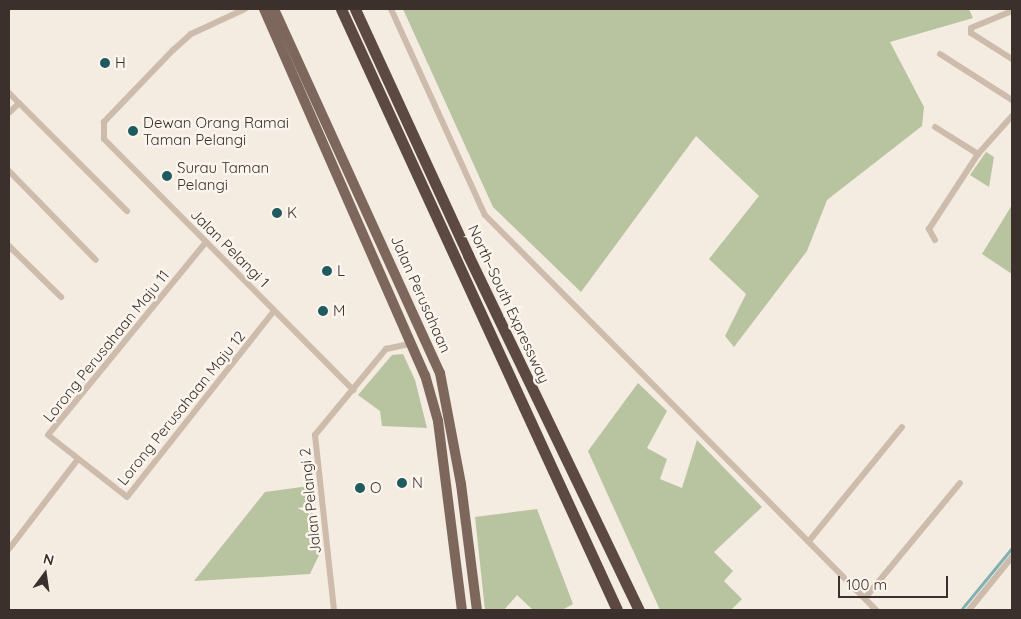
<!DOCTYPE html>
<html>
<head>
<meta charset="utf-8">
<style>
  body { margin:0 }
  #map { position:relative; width:1021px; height:619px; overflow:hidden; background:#f4ebe1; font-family:Quicksand,sans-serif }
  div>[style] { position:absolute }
  .green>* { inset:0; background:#b8c4a0 }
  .stream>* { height:2.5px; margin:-1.25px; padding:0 1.25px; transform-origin:1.25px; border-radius:1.25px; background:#7fb0b2 }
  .minor>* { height:6px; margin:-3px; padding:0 3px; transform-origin:3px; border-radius:3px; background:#cdbbac }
  .primary>* { height:10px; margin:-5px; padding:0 5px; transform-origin:5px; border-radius:5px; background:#7d675c }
  .motorway>* { height:11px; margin:-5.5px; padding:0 5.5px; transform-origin:5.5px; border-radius:5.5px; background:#5c4a42 }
  .dots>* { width:14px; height:14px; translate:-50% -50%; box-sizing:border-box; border:2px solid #fbf5ee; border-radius:50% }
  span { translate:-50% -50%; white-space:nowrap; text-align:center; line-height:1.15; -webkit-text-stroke:5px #fbf5ee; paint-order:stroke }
  .poi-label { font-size:15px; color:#3b302b }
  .left { translate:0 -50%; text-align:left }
  .street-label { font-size:15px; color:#3b302b }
  .frame { position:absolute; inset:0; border:10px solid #3b302b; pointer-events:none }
  .north { position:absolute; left:20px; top:549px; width:50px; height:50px; -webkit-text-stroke:4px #fbf5ee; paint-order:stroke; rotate:14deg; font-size:14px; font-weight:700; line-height:20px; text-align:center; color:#3b302b }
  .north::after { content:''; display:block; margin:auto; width:18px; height:22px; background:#3b302b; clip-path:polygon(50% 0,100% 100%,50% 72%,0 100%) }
  .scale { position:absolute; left:838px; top:576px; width:110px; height:22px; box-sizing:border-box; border:2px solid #3b302b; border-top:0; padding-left:6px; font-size:15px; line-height:18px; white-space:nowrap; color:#3b302b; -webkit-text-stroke:4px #fbf5ee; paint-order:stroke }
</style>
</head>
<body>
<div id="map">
  <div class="green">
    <i style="clip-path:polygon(403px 9px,969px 9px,973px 18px,890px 42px,924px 107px,922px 126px,827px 200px,807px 251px,734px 347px,725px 336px,746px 294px,709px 259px,759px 196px,696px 136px,581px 292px,493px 207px)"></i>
    <i style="clip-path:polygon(986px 152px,994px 157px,989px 187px,970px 175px)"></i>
    <i style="clip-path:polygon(1012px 205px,1012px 274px,982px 254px)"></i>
    <i style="clip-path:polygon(403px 354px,415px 380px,427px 428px,382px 426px,380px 411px,358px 395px,392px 355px)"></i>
    <i style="clip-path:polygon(638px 383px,667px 411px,647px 448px,667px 459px,660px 479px,682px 488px,697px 440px,762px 507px,714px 552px,733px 571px,724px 581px,742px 599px,731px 610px,660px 610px,588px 451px)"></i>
    <i style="clip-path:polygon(309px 486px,319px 555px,310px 574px,194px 581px,265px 492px)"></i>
    <i style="clip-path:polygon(537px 509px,573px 604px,562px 610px,533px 610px,517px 595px,504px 610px,485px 610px,475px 517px)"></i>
  </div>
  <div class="stream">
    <i style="left:961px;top:610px;width:80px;rotate:-50.6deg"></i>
  </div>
  <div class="minor">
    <i style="left:245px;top:9px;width:60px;rotate:155.2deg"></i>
    <i style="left:191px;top:34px;width:24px;rotate:138deg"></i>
    <i style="left:173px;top:50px;width:100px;rotate:133.8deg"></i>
    <i style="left:104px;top:122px;width:17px;rotate:90deg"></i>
    <i style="left:104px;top:139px;width:354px;rotate:45.2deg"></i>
    <i style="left:391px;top:9px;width:226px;rotate:65.5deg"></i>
    <i style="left:485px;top:215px;width:556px;rotate:45.29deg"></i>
    <i style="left:1012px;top:11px;width:44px;rotate:157.5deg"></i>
    <i style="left:971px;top:28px;width:5px;rotate:90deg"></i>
    <i style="left:971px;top:33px;width:49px;rotate:32.4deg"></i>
    <i style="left:940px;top:54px;width:85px;rotate:32.6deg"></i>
    <i style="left:9px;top:93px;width:167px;rotate:45deg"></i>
    <i style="left:9px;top:113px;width:14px;rotate:-45deg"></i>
    <i style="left:935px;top:127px;width:51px;rotate:32.1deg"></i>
    <i style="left:9px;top:171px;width:124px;rotate:45.7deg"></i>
    <i style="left:935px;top:240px;width:13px;rotate:-119deg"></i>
    <i style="left:929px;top:229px;width:90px;rotate:-56.8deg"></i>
    <i style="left:978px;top:154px;width:51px;rotate:-48.2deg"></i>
    <i style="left:206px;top:242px;width:249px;rotate:129.3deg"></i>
    <i style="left:48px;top:435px;width:100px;rotate:38.1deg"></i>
    <i style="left:127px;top:497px;width:237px;rotate:-51.7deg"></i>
    <i style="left:9px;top:246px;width:73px;rotate:44.4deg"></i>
    <i style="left:809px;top:541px;width:147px;rotate:-50.8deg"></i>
    <i style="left:9px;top:549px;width:113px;rotate:-52.5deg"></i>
    <i style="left:865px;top:598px;width:149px;rotate:-50.4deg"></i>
    <i style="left:334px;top:610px;width:176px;rotate:-96.2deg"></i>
    <i style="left:315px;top:435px;width:112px;rotate:-50.5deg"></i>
    <i style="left:386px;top:349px;width:25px;rotate:-12deg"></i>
    <i style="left:969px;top:610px;width:68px;rotate:-50.9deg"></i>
  </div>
  <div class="primary">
    <i style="left:264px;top:9px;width:400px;rotate:66.3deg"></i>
    <i style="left:425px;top:375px;width:48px;rotate:74.2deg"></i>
    <i style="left:438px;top:421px;width:191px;rotate:82.8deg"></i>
    <i style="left:274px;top:9px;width:400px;rotate:65.5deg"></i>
    <i style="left:440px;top:373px;width:113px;rotate:79.3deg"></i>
    <i style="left:461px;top:484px;width:127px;rotate:82.8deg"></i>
  </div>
  <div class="motorway">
    <i style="left:341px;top:9px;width:661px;rotate:65.33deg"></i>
    <i style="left:355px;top:9px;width:271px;rotate:65.3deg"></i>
    <i style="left:468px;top:255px;width:394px;rotate:64.3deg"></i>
  </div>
  <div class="dots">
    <i style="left:105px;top:63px;background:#1f5a5e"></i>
    <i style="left:133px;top:131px;background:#1f5a5e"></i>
    <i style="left:167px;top:176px;background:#1f5a5e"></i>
    <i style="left:277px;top:213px;background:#1f5a5e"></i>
    <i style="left:327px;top:271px;background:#1f5a5e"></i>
    <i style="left:323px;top:311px;background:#1f5a5e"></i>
    <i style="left:402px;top:483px;background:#1f5a5e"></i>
    <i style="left:360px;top:488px;background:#1f5a5e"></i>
  </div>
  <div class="poi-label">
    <span class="left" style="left:115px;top:63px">H</span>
    <span class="left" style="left:143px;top:131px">Dewan Orang Ramai<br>Taman Pelangi</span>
    <span class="left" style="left:177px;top:176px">Surau Taman<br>Pelangi</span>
    <span class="left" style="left:287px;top:213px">K</span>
    <span class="left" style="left:337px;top:271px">L</span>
    <span class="left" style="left:333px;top:311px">M</span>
    <span class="left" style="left:412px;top:483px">N</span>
    <span class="left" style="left:370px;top:488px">O</span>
  </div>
  <div class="street-label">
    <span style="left:230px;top:248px;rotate:45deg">Jalan Pelangi 1</span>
    <span style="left:421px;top:294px;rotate:66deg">Jalan Perusahaan</span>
    <span style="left:509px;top:304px;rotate:65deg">North–South Expressway</span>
    <span style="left:106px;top:346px;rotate:-51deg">Lorong Perusahaan Maju 11</span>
    <span style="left:181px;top:408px;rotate:-51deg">Lorong Perusahaan Maju 12</span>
    <span style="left:310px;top:501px;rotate:-96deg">Jalan Pelangi 2</span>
  </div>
  <div class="frame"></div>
  <div class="north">N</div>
  <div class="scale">100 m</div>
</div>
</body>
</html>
